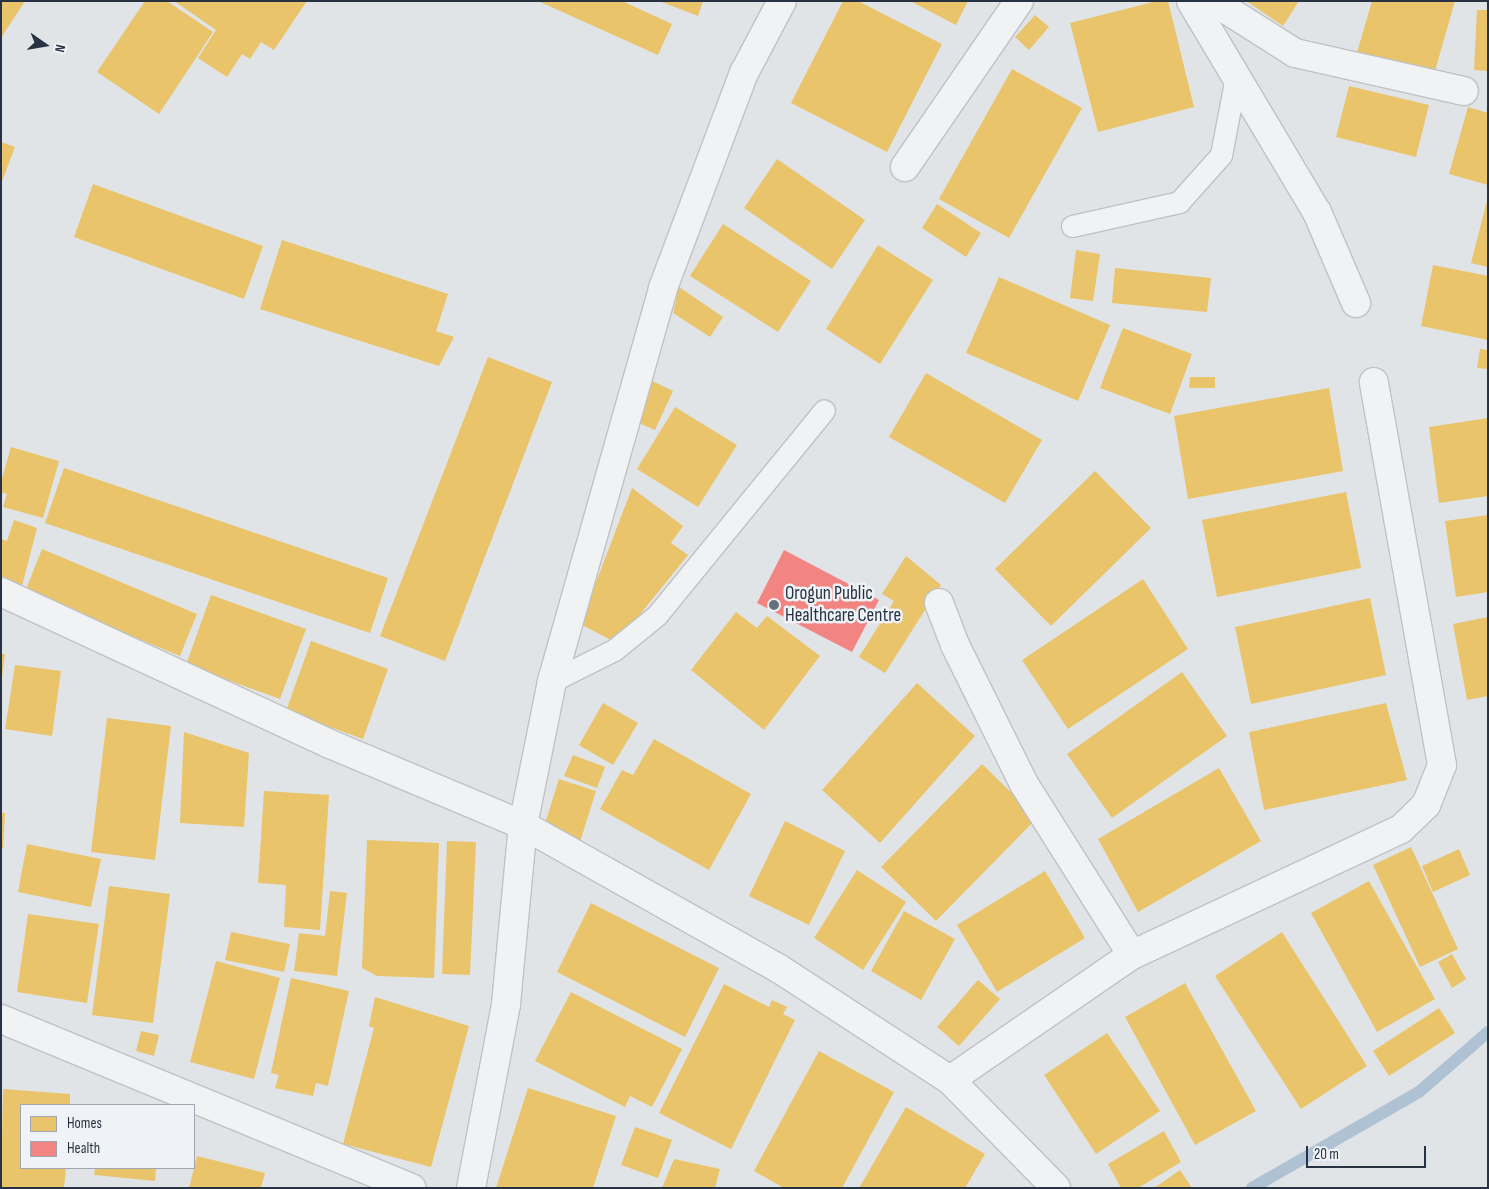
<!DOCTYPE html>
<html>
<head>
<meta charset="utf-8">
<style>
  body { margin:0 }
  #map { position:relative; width:1489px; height:1189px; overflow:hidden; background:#e1e4e7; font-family:"Sofia Sans Condensed",sans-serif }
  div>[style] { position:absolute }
  .homes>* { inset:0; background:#e9c46a }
  .health>* { inset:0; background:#f28482 }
  .stream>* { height:12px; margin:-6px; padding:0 6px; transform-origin:6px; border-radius:6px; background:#aec2d3 }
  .roads { filter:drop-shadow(1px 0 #bfc2c5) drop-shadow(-1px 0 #bfc2c5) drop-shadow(0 1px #bfc2c5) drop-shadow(0 -1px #bfc2c5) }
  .lane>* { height:21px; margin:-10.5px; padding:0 10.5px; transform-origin:10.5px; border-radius:10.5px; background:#f1f2f3 }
  .street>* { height:28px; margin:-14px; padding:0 14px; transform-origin:14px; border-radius:14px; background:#f1f2f3 }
  .dots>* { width:14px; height:14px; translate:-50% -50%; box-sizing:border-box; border:2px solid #eff3f7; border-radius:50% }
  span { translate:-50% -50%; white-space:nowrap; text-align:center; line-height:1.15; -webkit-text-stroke:5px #eff3f7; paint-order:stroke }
  .poi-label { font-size:19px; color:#273242 }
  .left { translate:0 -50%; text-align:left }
  .frame { position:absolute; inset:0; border:2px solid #273242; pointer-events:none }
  .legend { position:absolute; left:20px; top:1104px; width:175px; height:65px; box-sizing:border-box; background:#eff3f7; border:1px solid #9fa6af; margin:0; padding:6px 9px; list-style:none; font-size:15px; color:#273242 }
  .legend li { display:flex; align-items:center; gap:10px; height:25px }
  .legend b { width:25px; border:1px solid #9fa6af }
  .north { position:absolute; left:20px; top:20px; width:50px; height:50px; -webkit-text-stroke:4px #eff3f7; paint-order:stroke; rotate:103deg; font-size:14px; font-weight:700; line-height:20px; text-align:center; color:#273242 }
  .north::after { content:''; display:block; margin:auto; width:18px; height:22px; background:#273242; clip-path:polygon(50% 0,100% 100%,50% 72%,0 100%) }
  .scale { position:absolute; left:1306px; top:1146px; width:120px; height:22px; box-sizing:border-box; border:2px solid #273242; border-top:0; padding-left:6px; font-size:15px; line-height:18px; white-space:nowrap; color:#273242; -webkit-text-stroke:4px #eff3f7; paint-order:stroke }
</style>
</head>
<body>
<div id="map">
  <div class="homes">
    <i style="clip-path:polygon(1px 1px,25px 1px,1px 38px)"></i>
    <i style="clip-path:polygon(145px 1px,167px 1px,213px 32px,159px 114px,97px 72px)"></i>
    <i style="clip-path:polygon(174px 1px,307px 1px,274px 50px,261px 42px,250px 59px,242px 54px,227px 77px,198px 58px,216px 30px)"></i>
    <i style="clip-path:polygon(538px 1px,622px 1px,672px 24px,658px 55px)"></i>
    <i style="clip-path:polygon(659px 1px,703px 1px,698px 16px)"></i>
    <i style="clip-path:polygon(843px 1px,858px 1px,942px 44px,887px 152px,791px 103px)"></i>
    <i style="clip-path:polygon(910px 1px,968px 1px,956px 25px)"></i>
    <i style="clip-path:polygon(1157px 1px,1168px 1px,1194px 107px,1098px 132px,1070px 23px)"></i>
    <i style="clip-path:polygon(1246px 1px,1299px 1px,1283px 26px)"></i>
    <i style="clip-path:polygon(1372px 1px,1455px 1px,1433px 78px,1356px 56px)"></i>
    <i style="clip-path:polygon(1477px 10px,1488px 10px,1488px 71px,1474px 70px)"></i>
    <i style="clip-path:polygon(1035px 15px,1049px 27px,1029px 50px,1015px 37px)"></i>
    <i style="clip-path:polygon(1012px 69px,1082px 108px,1009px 238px,939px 199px)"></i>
    <i style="clip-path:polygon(1349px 86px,1429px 105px,1416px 157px,1336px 137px)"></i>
    <i style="clip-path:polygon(1468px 107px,1488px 113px,1488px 185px,1449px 174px)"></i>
    <i style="clip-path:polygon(1px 142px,15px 147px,1px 184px)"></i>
    <i style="clip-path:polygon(777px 159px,865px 220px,832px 269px,744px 208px)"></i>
    <i style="clip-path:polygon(93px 184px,263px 246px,244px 299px,74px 237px)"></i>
    <i style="clip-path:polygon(1488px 197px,1488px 267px,1471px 263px)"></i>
    <i style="clip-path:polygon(937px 204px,981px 233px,966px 257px,922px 228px)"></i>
    <i style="clip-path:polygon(723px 224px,811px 281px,778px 332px,690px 276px)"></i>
    <i style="clip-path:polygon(282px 240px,448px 294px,436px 331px,454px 337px,439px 366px,260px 309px)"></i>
    <i style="clip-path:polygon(878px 245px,933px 280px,880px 364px,826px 329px)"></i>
    <i style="clip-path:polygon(1076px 250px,1100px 254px,1093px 301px,1070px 298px)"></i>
    <i style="clip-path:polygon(1433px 265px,1488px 276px,1488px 340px,1421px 326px)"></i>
    <i style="clip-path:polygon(1115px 268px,1211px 278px,1207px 312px,1112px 303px)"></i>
    <i style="clip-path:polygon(999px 277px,1110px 325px,1078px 401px,966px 353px)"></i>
    <i style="clip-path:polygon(679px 287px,723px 317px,710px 337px,673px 313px)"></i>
    <i style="clip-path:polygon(1123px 328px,1192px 354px,1170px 414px,1100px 388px)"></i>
    <i style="clip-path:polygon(1480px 349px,1488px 350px,1488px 369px,1477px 368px)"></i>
    <i style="clip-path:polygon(488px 357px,552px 382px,445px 661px,380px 636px)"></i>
    <i style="clip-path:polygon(926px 373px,1042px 440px,1005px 503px,889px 437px)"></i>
    <i style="clip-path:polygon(1190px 377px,1215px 377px,1215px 388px,1189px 388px)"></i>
    <i style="clip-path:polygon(650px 380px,673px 391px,655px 430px,632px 420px)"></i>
    <i style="clip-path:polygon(1329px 388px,1343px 471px,1188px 499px,1174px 416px)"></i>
    <i style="clip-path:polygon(675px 407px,737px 445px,698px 507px,637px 469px)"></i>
    <i style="clip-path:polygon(1488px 418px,1488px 496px,1439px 503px,1429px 427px)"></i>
    <i style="clip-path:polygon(11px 447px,59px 461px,43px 518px,3px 507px,7px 494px,1px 492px,1px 482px)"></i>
    <i style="clip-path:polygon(64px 468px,388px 578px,370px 633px,45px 523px)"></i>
    <i style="clip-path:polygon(1095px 471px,1151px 528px,1051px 626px,995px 569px)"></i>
    <i style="clip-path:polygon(632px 488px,683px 526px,671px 543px,688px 555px,617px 643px,580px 624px)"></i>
    <i style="clip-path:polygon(1346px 492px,1361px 568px,1217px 597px,1202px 520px)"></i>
    <i style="clip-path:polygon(1488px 515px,1488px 592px,1456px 597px,1445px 521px)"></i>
    <i style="clip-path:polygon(14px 520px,37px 528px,22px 586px,1px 579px,1px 539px,7px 541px)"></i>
    <i style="clip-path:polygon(42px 549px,197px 614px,180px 656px,25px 592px)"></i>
    <i style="clip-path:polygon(906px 556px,941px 585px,885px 673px,859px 657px,894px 601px,882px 594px)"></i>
    <i style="clip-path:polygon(1143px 579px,1188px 649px,1068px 729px,1022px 660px)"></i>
    <i style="clip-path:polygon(211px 595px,306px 629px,280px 699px,186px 665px)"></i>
    <i style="clip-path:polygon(1370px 598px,1386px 675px,1251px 704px,1235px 627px)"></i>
    <i style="clip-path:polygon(736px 612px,757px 628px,767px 616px,820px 656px,764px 730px,691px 670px)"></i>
    <i style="clip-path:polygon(1488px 617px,1488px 696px,1467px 700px,1453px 624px)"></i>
    <i style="clip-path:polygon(311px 641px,388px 669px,363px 739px,286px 711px)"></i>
    <i style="clip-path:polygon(1px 654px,5px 654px,2px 678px,1px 678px)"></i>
    <i style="clip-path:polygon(15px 665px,61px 671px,52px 736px,5px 729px)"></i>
    <i style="clip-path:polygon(1182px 672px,1227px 736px,1112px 818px,1067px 754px)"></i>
    <i style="clip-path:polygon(917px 683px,975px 736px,880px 843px,822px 790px)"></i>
    <i style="clip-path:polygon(603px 703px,638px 723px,613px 765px,579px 745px)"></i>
    <i style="clip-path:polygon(1386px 703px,1407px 780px,1264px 810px,1249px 732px)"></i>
    <i style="clip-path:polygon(107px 718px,171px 726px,155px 860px,91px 852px)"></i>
    <i style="clip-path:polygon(184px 732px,249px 753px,244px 827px,180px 823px)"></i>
    <i style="clip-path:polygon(654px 739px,751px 794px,709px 870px,600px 809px,622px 770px,633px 775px)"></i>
    <i style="clip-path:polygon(573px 755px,605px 767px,597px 788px,564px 776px)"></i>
    <i style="clip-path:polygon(982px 764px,1037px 818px,936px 921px,881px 867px)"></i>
    <i style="clip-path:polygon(1219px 768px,1261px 841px,1138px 912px,1098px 839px)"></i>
    <i style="clip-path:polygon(559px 779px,596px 791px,580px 842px,543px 830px)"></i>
    <i style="clip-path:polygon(264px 791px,329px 795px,320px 930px,284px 927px,286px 885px,258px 883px)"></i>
    <i style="clip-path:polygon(1px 813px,5px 813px,3px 848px,1px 848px)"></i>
    <i style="clip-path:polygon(785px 821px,845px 851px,809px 925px,749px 896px)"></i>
    <i style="clip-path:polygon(367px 840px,439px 843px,434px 978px,377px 976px,362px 968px)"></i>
    <i style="clip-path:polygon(447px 841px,476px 842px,470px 975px,442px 974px)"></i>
    <i style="clip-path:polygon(27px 844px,101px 859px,91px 907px,18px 892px)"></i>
    <i style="clip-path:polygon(1411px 847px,1458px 949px,1420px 967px,1373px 865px)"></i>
    <i style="clip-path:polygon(1459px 849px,1470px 875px,1433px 892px,1422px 866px)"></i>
    <i style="clip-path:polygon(857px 870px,906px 902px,863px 970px,814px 938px)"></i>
    <i style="clip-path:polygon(1045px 871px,1085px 938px,997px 992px,957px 925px)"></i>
    <i style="clip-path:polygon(1369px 881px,1435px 999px,1377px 1032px,1311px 913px)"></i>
    <i style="clip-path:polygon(109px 886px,170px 894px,153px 1023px,92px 1015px)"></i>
    <i style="clip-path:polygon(330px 891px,347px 893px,337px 976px,294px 971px,299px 933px,325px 936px)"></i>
    <i style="clip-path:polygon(591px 903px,719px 968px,685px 1037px,557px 972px)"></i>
    <i style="clip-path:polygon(904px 911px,955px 939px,921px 1000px,871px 971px)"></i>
    <i style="clip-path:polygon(28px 914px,99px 924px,87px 1003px,17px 992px)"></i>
    <i style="clip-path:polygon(231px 932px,290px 944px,284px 972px,225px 960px)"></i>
    <i style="clip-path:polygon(1282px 932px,1367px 1066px,1301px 1109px,1215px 976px)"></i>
    <i style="clip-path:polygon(1452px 954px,1466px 979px,1452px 988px,1438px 962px)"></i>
    <i style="clip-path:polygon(216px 961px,280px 978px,254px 1079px,190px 1062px)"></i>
    <i style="clip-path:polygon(291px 978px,349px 991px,328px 1086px,316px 1083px,313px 1096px,275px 1088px,279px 1075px,271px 1073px)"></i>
    <i style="clip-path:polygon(978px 980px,1000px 999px,959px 1046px,937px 1027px)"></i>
    <i style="clip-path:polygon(1185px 983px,1256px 1111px,1195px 1145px,1125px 1017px)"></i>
    <i style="clip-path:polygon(724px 984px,769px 1007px,772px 1000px,787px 1007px,783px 1014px,795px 1020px,731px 1149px,659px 1113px)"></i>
    <i style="clip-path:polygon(571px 992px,682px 1049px,652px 1107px,630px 1096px,625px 1107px,535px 1061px)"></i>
    <i style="clip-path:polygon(375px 997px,469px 1026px,431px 1167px,343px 1144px,374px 1028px,369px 1026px)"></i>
    <i style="clip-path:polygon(1439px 1008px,1455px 1033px,1389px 1076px,1373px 1051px)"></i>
    <i style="clip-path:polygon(141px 1031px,159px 1035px,154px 1056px,136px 1051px)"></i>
    <i style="clip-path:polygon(1107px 1033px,1160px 1111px,1096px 1154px,1044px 1075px)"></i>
    <i style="clip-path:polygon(819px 1051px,894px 1092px,842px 1188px,784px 1188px,754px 1171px)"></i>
    <i style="clip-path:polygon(528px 1088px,616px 1116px,593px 1188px,496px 1188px)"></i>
    <i style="clip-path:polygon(3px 1089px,70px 1094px,70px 1105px,21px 1105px,21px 1168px,66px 1168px,64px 1188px,1px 1188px)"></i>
    <i style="clip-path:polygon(906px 1107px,985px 1154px,965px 1188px,859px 1188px)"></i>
    <i style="clip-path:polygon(635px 1127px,672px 1140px,658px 1178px,621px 1165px)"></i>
    <i style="clip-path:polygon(1164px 1131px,1181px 1162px,1138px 1188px,1121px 1188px,1108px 1164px)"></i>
    <i style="clip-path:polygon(197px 1156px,265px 1173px,261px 1188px,189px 1188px)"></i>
    <i style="clip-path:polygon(674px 1159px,720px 1169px,715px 1188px,662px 1188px)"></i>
    <i style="clip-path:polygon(95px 1168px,156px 1168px,155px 1181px,94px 1175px)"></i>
    <i style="clip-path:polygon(1180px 1170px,1192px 1188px,1154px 1188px)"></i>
  </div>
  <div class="health">
    <i style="clip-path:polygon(784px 550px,879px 600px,852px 652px,757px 603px)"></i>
  </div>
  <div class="stream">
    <i style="left:1252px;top:1188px;width:193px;rotate:-29.9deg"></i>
    <i style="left:1419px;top:1092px;width:91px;rotate:-41deg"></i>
  </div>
  <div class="roads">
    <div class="lane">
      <i style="left:1072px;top:226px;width:110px;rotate:-12.6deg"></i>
      <i style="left:1179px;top:202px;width:63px;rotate:-48.2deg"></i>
      <i style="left:1221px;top:155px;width:80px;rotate:-79.2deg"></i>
      <i style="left:552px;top:681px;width:69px;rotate:-26.6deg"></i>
      <i style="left:614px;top:650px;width:55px;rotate:-39.1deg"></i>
      <i style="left:657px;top:615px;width:264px;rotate:-50.8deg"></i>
    </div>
    <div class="street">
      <i style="left:1191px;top:1px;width:246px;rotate:59.2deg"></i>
      <i style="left:1317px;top:212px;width:99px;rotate:66.8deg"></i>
      <i style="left:1213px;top:1px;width:97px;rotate:32.4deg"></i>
      <i style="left:1295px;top:53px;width:173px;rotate:12.7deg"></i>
      <i style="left:905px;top:167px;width:201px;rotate:-55.5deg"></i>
      <i style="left:1px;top:592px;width:362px;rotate:24.8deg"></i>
      <i style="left:330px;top:744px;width:209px;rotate:22.8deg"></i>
      <i style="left:523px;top:825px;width:292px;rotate:29.3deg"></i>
      <i style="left:778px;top:968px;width:205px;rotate:33.1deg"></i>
      <i style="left:950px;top:1080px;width:151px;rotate:45.5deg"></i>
      <i style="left:939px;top:603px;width:45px;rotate:69.1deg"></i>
      <i style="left:955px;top:645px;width:155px;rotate:63.6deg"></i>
      <i style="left:1024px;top:784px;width:202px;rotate:57.7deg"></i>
      <i style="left:1px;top:1019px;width:444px;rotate:22.4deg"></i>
      <i style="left:950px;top:1080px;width:221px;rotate:-34.5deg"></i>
      <i style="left:1132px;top:955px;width:297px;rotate:-25.1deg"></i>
      <i style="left:1401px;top:829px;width:35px;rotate:-44deg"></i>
      <i style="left:1426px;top:805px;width:43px;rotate:-68.2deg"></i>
      <i style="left:1442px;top:765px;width:389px;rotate:-100.1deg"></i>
      <i style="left:471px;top:1188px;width:187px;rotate:-79.2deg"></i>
      <i style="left:506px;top:1004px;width:180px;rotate:-84.6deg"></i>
      <i style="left:523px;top:825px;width:147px;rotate:-78.6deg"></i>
      <i style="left:552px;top:681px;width:408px;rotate:-74.2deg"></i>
      <i style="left:663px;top:288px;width:230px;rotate:-69.4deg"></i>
      <i style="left:744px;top:73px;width:81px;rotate:-62.2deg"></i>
    </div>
  </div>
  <div class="dots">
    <i style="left:774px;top:605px;background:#68707c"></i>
  </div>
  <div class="poi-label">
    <span class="left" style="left:785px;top:605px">Orogun Public<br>Healthcare Centre</span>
  </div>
  <div class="frame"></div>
  <ul class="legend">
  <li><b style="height:14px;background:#e9c46a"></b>Homes</li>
  <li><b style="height:14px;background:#f28482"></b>Health</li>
  </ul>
  <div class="north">N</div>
  <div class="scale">20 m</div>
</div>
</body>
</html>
